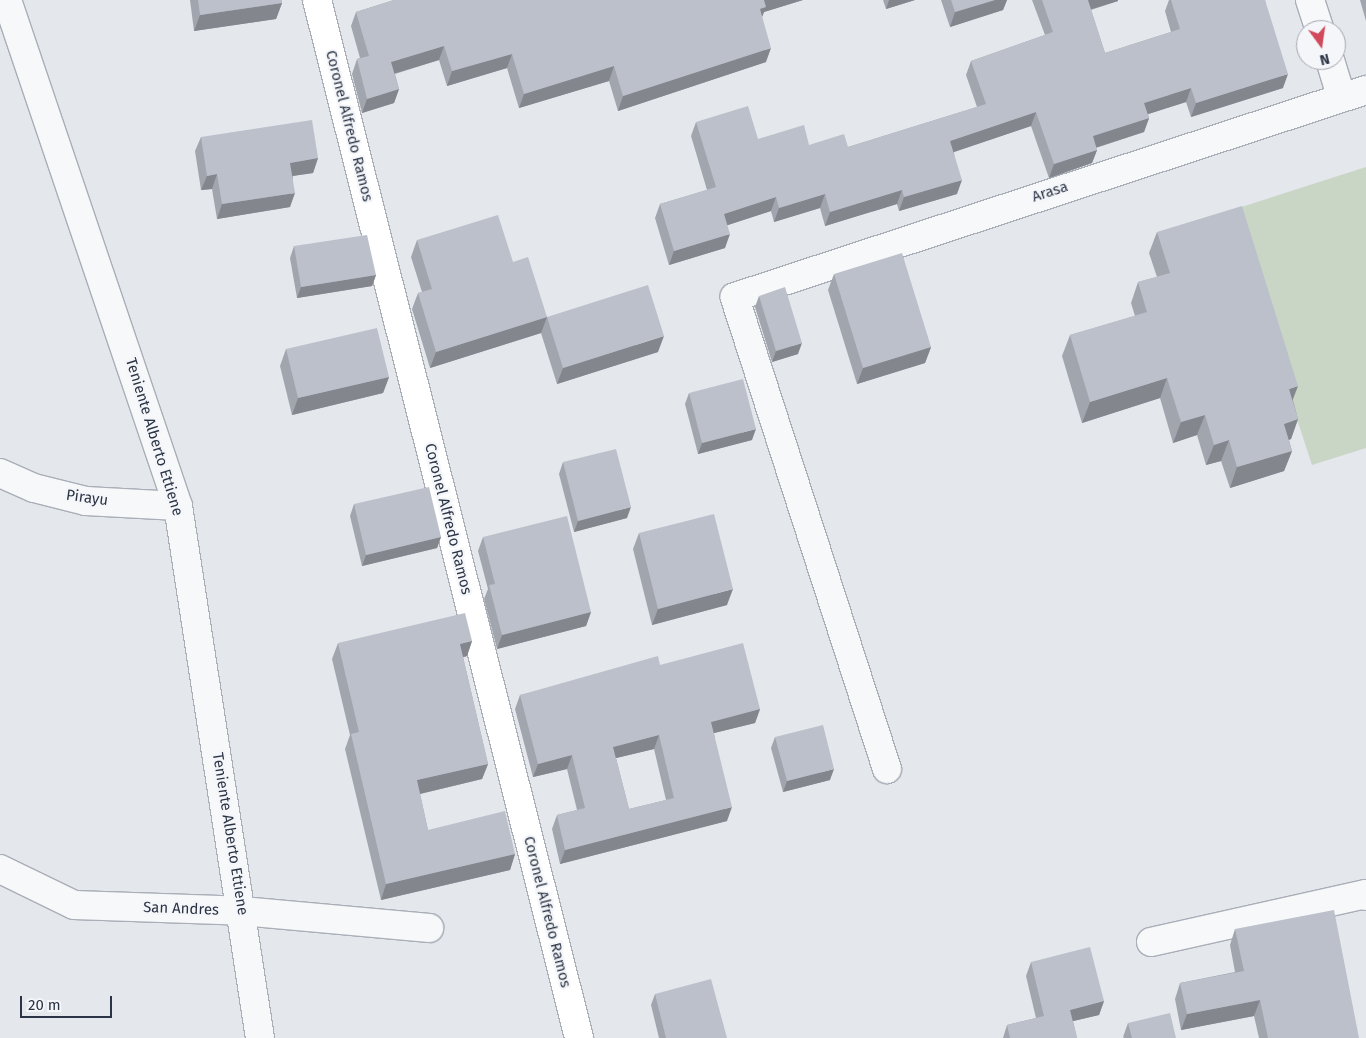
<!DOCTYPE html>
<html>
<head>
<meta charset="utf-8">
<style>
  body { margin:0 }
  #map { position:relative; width:1366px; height:1038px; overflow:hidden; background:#e4e7ec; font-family:"Fira Sans",sans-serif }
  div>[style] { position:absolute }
  .green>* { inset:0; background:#c9d6c5 }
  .roads { filter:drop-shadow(1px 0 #a9aeb7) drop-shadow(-1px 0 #a9aeb7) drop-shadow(0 1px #a9aeb7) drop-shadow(0 -1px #a9aeb7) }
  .minor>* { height:28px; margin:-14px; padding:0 14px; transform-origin:14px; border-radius:14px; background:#f7f8fa }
  .major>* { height:28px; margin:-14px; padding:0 14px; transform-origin:14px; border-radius:14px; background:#fff }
  .wall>* { inset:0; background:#a1a5ae }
  .shaded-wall>* { inset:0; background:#83868d }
  .building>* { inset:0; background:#bbc0ca }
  span { translate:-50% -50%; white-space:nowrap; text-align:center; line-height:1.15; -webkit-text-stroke:4.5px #f4f6f9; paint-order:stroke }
  .street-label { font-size:15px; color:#2b3445 }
  .north { position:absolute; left:1296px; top:20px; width:50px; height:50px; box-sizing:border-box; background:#f4f6f9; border:1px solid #a4a8b1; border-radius:50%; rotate:166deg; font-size:14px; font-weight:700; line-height:20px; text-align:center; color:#2b3445 }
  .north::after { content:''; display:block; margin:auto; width:18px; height:22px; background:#d1495b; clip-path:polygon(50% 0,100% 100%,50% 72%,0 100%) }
  .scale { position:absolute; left:20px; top:996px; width:92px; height:22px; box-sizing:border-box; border:2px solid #2b3445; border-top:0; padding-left:6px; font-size:15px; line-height:18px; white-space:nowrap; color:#2b3445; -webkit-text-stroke:4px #f4f6f9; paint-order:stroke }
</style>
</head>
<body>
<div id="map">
  <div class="green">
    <i style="clip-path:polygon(1366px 167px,1366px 448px,1312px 465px,1229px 211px)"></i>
  </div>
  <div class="roads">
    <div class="minor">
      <i style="left:7px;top:0;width:534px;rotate:71.33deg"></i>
      <i style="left:178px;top:506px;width:538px;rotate:81.24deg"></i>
      <i style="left:1310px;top:0;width:32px;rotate:72deg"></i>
      <i style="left:1330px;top:60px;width:37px;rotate:73deg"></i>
      <i style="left:0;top:473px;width:37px;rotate:24deg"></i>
      <i style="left:34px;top:488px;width:54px;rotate:14deg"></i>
      <i style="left:86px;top:501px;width:92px;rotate:3.1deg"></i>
      <i style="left:887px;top:769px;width:496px;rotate:-107.9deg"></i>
      <i style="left:735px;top:297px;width:664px;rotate:-18.16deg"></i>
      <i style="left:0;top:869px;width:82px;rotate:25.9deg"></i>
      <i style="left:74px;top:905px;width:168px;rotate:2deg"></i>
      <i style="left:242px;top:911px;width:188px;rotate:5.2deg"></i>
      <i style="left:1151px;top:942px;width:220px;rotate:-12.6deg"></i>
      <i style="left:1366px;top:894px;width:2px;rotate:90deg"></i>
    </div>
    <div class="major">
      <i style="left:317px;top:0;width:1071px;rotate:75.83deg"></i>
    </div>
  </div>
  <div class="wall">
    <i style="clip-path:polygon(190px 0,282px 0,282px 3px,276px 19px,194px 31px)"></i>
    <i style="clip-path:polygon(394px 0,803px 0,764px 12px,762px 17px,766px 62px,618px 111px,609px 81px,519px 108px,507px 68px,447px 86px,439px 60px,395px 74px,399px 89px,394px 103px,362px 113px,352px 74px,357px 59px,360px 58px,351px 26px,356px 12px)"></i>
    <i style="clip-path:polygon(883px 0,915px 0,886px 9px)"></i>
    <i style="clip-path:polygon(941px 0,1007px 0,1003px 10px,950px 27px)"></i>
    <i style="clip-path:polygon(1032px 0,1118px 0,1118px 1px,1091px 10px,1105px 53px,1171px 32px,1165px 11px,1169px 0,1265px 0,1283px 88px,1191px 117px,1186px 102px,1148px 114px,1149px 118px,1144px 132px,1096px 148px,1097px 150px,1092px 163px,1049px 178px,1031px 126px,954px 152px,957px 194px,899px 211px,897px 204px,825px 226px,820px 208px,774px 222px,771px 211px,727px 225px,725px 248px,669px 265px,655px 218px,660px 204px,707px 190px,691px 136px,696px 122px,758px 139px,809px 145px,848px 147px,977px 107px,966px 75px,971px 61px,1045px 35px)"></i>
    <i style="clip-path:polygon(1360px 0,1366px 0,1366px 21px)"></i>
    <i style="clip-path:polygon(201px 137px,318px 158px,313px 173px,293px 176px,290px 207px,217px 219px,212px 189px,201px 190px,195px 151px)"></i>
    <i style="clip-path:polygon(1157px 232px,1293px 400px,1298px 419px,1291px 439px,1289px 440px,1292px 451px,1284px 471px,1230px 488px,1221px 461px,1206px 465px,1197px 435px,1173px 443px,1160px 398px,1082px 423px,1062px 356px,1070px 335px,1135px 316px,1131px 303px,1138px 282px,1157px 277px,1149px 253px)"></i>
    <i style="clip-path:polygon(417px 240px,513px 262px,547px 317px,658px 352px,557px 384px,541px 333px,430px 368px,412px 309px,418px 293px,422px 292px,411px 257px)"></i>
    <i style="clip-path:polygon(294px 246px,376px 275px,372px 286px,297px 298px,290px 258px)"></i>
    <i style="clip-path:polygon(834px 274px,931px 347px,925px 363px,857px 384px,828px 290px)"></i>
    <i style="clip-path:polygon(759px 296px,798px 354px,772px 362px,755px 307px)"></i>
    <i style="clip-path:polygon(286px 349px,389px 377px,383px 393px,292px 415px,280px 366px)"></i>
    <i style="clip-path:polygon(689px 393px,752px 440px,698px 454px,685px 404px)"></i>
    <i style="clip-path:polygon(563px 462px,627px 518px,574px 532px,559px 474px)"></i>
    <i style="clip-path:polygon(354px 504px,441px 537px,437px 548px,362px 566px,350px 516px)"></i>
    <i style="clip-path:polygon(639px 533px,727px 605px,652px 625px,633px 549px)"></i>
    <i style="clip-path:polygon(483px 537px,591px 612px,586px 626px,497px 649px,484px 599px,488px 589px,478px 551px)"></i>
    <i style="clip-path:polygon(472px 641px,467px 656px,463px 657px,488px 764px,482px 779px,420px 794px,428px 830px,515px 854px,510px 870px,381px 900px,345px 749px,350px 735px,332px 659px,338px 643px)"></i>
    <i style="clip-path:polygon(evenodd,660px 665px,760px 709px,755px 723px,714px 733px,727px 821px,560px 864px,552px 829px,557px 815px,577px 810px,567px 769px,533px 777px,515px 709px,520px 695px,660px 665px,654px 749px,666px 800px,629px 809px,616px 758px,654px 749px)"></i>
    <i style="clip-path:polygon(775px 737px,830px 780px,783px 792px,771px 748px)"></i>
    <i style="clip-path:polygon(1235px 929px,1359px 1038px,1259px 1038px,1254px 1016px,1181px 1030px,1175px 999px,1180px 983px,1235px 972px,1230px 945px)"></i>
    <i style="clip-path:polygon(1031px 962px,1104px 1001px,1099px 1015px,1073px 1021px,1077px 1038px,1003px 1038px,1007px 1025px,1036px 1018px,1026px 976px)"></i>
    <i style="clip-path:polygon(655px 994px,727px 1038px,659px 1038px,651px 1005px)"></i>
    <i style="clip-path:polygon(1128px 1023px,1176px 1038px,1124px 1038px,1123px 1037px)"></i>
  </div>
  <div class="shaded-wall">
    <i style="clip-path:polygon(763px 0,803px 0,764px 12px,760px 22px,755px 23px)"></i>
    <i style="clip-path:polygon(889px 0,915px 0,886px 9px)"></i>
    <i style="clip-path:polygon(995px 0,1007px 0,1003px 10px,950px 27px,955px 12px)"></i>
    <i style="clip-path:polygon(1087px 0,1118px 0,1118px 1px,1082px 12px)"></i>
    <i style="clip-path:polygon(282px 3px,276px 19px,194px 31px,200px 15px)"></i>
    <i style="clip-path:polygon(444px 46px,439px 60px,386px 76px,391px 62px)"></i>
    <i style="clip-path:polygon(771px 48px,766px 62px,618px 111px,623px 96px)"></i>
    <i style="clip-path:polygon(512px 54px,507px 68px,447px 86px,452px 71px)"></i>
    <i style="clip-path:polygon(614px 66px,609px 81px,519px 108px,524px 94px)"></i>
    <i style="clip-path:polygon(1288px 74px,1283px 88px,1191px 117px,1196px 103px)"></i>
    <i style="clip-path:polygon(1191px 88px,1186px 102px,1139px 117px,1144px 103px)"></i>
    <i style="clip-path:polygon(399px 89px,394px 103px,362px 113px,367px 99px)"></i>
    <i style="clip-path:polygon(1036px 112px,1031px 126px,945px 155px,950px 141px)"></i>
    <i style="clip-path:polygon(1149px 118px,1144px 132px,1088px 150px,1093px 136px)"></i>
    <i style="clip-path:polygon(1097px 150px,1092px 163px,1049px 178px,1054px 164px)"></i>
    <i style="clip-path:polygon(318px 158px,313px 173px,285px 177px,290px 163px)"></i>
    <i style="clip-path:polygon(217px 174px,212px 189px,201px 190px,207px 176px)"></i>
    <i style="clip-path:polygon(962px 180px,957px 194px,899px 211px,904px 197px)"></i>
    <i style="clip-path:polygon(902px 190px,897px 204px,825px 226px,830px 212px)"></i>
    <i style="clip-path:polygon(295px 193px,290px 207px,217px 219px,222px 204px)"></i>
    <i style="clip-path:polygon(825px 194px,820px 208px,774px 222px,779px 208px)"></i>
    <i style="clip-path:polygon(776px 197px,771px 211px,719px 228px,724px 214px)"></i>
    <i style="clip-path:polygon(730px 234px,725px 248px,669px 265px,674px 251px)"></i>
    <i style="clip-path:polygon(376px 275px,372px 286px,297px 298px,301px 287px)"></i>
    <i style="clip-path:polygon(547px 317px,541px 333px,430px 368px,436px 352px)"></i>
    <i style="clip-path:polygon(664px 336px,658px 352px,557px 384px,563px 368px)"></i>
    <i style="clip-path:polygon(802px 343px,798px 354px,772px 362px,776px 351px)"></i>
    <i style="clip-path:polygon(931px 347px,925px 363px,857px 384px,863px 368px)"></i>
    <i style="clip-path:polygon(389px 377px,383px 393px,292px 415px,298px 398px)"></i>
    <i style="clip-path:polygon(1167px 378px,1160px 398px,1082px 423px,1090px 402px)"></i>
    <i style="clip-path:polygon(1298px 386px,1290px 407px,1289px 389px)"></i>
    <i style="clip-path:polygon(1205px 415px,1197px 435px,1173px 443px,1181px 422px)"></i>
    <i style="clip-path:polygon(1298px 419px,1291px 439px,1276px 444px,1284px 424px)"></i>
    <i style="clip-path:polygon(756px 429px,752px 440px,698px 454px,702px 443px)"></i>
    <i style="clip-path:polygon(1229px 440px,1221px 461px,1206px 465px,1214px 445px)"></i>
    <i style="clip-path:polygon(1292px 451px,1284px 471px,1230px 488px,1237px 467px)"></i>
    <i style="clip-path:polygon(631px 507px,627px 518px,574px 532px,578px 521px)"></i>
    <i style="clip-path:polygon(441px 537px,437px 548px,362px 566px,366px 555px)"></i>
    <i style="clip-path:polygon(733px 589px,727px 605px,652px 625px,658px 609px)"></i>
    <i style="clip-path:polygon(591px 612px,586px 626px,497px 649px,502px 635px)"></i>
    <i style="clip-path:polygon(472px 641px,467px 656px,454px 660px,460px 644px)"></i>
    <i style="clip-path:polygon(760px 709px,755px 723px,706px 735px,711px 722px)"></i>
    <i style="clip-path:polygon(659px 735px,654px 749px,608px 760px,613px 747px)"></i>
    <i style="clip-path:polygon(572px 755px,567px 769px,533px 777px,538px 764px)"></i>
    <i style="clip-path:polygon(488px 764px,482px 779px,411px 796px,417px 780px)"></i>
    <i style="clip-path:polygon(834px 769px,830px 780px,783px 792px,787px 781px)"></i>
    <i style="clip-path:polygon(732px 807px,727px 821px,560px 864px,565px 850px)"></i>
    <i style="clip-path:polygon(515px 854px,510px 870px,381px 900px,386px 884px)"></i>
    <i style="clip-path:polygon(1260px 1000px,1254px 1016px,1181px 1030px,1187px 1014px)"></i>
    <i style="clip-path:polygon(1104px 1001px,1099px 1015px,1065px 1023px,1070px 1010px)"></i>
  </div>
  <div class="building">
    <i style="clip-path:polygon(198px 0,282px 0,282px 3px,200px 15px)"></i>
    <i style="clip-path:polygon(394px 0,764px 0,766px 7px,760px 9px,771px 48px,623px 96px,614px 66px,524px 94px,512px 54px,452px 71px,444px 46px,391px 62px,399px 89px,367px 99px,357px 59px,369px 56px,356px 12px)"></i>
    <i style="clip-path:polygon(951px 0,995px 0,955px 12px)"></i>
    <i style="clip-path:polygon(1042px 0,1088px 0,1105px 53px,1180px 29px,1171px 0,1265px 0,1288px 74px,1196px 103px,1191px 88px,1144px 103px,1149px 118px,1093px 136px,1097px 150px,1054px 164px,1036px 112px,950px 141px,962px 180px,904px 197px,902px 190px,830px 212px,825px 194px,779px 208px,776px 197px,724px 214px,730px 234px,674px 251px,660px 204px,716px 187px,696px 122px,748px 106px,758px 139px,804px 125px,809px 145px,844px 134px,848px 147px,986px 104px,971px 61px,1053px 32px)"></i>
    <i style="clip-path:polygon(312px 120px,318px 158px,290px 163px,295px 193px,222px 204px,217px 174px,207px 176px,201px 137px)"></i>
    <i style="clip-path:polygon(1242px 206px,1298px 386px,1289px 389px,1298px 419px,1284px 424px,1292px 451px,1237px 467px,1229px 440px,1214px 445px,1205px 415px,1181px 422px,1167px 378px,1090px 402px,1070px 335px,1147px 312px,1138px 282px,1170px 273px,1157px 232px)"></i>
    <i style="clip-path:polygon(498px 215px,513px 262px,528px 257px,547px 317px,436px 352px,418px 293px,432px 289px,417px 240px)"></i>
    <i style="clip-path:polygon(367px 235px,376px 275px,301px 287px,294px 246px)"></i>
    <i style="clip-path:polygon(902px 253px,931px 347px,863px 368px,834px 274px)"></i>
    <i style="clip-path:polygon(648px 285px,664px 336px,563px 368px,547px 317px)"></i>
    <i style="clip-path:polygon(785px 287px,802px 343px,776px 351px,759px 296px)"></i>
    <i style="clip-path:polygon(377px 328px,389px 377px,298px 398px,286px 349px)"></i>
    <i style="clip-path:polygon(743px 379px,756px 429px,702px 443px,689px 393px)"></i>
    <i style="clip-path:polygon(616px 449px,631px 507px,578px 521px,563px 462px)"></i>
    <i style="clip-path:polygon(429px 487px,441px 537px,366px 555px,354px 504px)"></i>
    <i style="clip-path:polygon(714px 514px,733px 589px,658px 609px,639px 533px)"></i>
    <i style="clip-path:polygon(567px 516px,591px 612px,502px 635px,489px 585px,495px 584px,483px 537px)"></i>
    <i style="clip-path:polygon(465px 613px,472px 641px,460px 644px,488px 764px,417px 780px,428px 830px,505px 811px,515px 854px,386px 884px,351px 734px,359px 732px,338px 643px)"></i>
    <i style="clip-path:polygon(evenodd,743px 643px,760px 709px,711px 722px,732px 807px,565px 850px,557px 815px,585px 808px,572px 755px,538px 764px,520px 695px,658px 656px,660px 665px,743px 643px,659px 735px,674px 798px,629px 809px,613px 747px,659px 735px)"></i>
    <i style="clip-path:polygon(823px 725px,834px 769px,787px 781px,775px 737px)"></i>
    <i style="clip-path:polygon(1334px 910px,1359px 1038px,1268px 1038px,1260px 1000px,1187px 1014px,1180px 983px,1244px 971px,1235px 929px)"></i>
    <i style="clip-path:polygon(1090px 947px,1104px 1001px,1070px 1010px,1077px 1038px,1010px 1038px,1007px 1025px,1044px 1016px,1031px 962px)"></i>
    <i style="clip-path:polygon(711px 979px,727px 1038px,666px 1038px,655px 994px)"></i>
    <i style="clip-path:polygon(1170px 1013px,1176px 1038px,1132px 1038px,1128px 1023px)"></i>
  </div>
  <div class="street-label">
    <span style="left:349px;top:126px;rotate:76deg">Coronel Alfredo Ramos</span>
    <span style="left:1050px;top:192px;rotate:-18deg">Arasa</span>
    <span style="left:154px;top:437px;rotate:73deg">Teniente Alberto Ettiene</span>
    <span style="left:87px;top:498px;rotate:8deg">Pirayu</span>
    <span style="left:448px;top:519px;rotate:76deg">Coronel Alfredo Ramos</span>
    <span style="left:230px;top:834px;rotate:81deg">Teniente Alberto Ettiene</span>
    <span style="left:181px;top:909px;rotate:2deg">San Andres</span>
    <span style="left:547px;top:912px;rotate:76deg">Coronel Alfredo Ramos</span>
  </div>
  <div class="north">N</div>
  <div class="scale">20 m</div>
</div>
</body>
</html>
